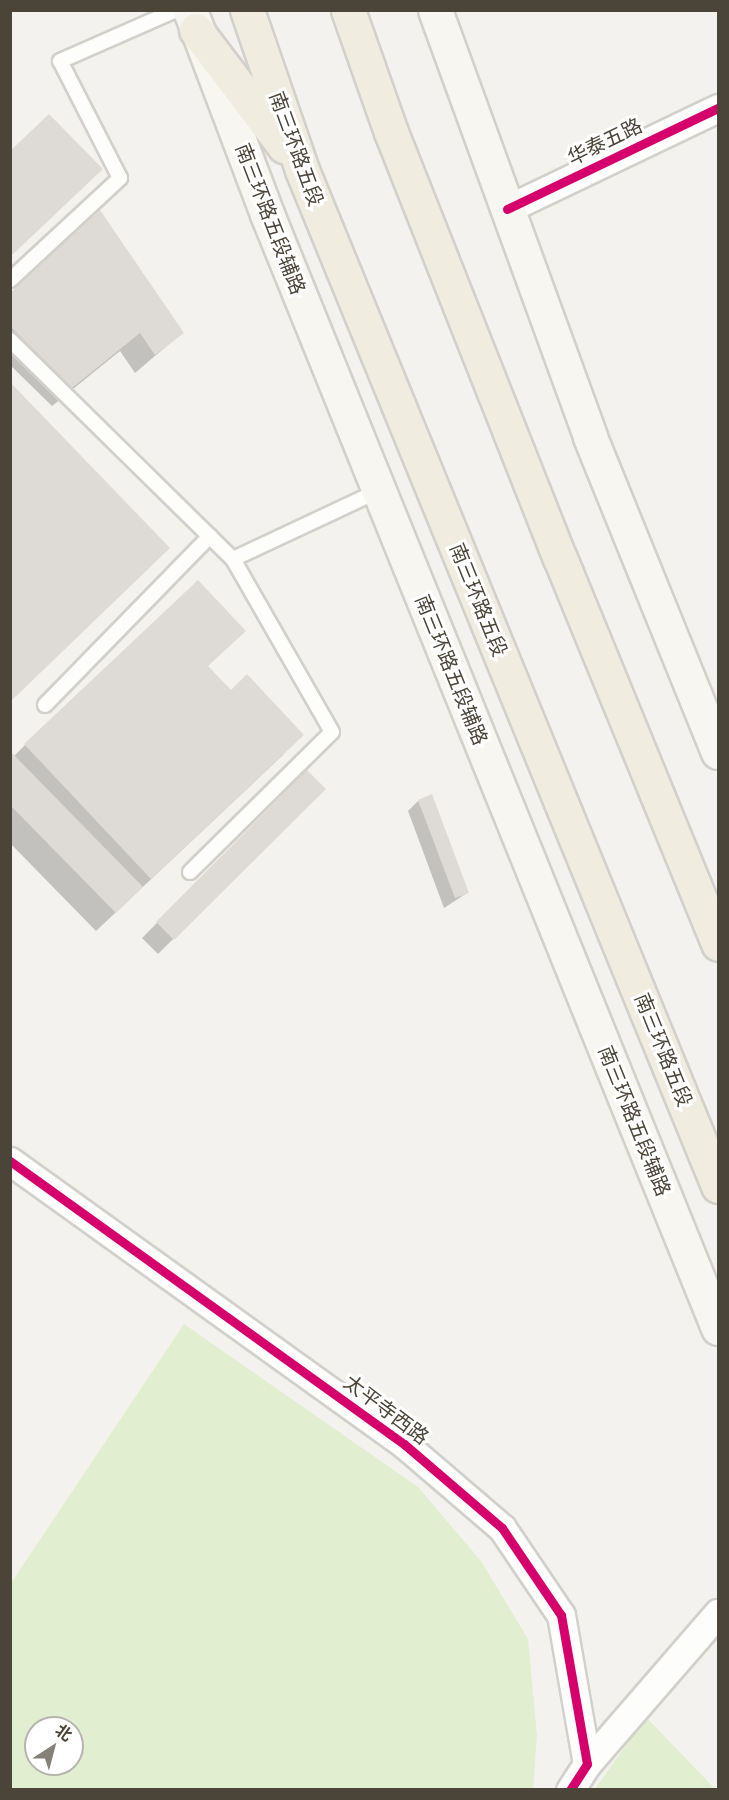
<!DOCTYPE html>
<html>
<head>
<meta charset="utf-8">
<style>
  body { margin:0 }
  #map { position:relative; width:729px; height:1800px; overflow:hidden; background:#f4f2ee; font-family:"Space Grotesk","Noto Sans SC",sans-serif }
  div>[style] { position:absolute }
  .green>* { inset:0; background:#e1eecf }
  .shadow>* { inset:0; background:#0003 }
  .building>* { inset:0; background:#dedbd6 }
  .roads { filter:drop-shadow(2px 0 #d2d0cb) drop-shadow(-2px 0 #d2d0cb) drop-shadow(0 2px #d2d0cb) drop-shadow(0 -2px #d2d0cb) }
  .service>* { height:14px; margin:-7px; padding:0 7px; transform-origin:7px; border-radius:7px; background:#fdfdfc }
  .minor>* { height:27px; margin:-13.5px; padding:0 13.5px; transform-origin:13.5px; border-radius:13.5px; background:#fdfdfc }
  .secondary>* { height:33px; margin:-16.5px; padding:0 16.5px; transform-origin:16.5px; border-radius:16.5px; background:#f7f6f1 }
  .trunk>* { height:33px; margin:-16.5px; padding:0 16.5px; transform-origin:16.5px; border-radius:16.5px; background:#f0ece0 }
  .cycleway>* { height:9px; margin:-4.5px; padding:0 4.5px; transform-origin:4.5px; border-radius:4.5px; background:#d6006c }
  span { translate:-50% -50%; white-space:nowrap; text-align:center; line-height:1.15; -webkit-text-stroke:6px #fff; paint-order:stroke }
  .street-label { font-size:20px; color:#4b4439 }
  .frame { position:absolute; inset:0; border:12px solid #4b4439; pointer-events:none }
  .north { position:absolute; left:24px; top:1716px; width:60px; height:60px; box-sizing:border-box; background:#fff; border:2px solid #b7b4b0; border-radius:50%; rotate:36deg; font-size:16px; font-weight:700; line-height:24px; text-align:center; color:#4b4439 }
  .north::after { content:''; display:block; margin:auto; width:21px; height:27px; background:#868178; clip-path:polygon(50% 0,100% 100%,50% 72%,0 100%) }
</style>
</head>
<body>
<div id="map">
  <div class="green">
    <i style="clip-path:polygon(evenodd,184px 1324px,418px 1487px,481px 1561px,528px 1639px,537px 1736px,533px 1789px,11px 1789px,11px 1583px,184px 1324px,36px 1728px,72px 1728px,72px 1764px,36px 1764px,36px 1728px)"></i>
    <i style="clip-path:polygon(646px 1717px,715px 1789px,595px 1789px)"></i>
  </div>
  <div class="shadow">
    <i style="clip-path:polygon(10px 295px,182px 333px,135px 373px,120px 351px,52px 406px,10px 365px)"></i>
    <i style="clip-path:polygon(207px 667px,283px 755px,96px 931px,10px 843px,10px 753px,14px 756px,25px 745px)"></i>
    <i style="clip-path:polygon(307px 773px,324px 789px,158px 954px,142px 938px)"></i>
    <i style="clip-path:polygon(418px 801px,467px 893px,444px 908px,408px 811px)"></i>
  </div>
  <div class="building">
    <i style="clip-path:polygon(49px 114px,103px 169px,10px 257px,10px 151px)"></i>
    <i style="clip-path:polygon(100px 210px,184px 333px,155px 355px,140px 333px,72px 388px,10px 326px,10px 293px)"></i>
    <i style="clip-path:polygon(10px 382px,170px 548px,10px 702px)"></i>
    <i style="clip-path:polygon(198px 580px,246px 631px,208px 666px,231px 690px,247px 674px,304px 735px,151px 879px,24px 744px)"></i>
    <i style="clip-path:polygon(10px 751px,143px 887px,116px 913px,10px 805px)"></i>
    <i style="clip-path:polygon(307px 770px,326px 789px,174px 940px,156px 922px)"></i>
    <i style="clip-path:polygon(432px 794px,469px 893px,455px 898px,418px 800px)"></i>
  </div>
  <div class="roads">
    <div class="service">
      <i style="left:10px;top:280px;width:150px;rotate:-42.8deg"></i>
      <i style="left:120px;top:178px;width:131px;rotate:-117.1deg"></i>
      <i style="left:60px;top:61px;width:127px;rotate:-23.7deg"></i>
      <i style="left:10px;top:340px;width:313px;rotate:44.5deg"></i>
      <i style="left:233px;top:559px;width:160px;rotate:-25.1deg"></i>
      <i style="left:45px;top:705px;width:236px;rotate:-45.7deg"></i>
      <i style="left:190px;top:872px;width:199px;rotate:-44.6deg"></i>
      <i style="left:332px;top:732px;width:199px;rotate:-119.8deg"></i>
    </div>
    <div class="minor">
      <i style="left:507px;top:209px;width:234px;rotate:-25.6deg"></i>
      <i style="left:10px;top:1161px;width:485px;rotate:35.7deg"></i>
      <i style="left:404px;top:1444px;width:129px;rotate:40.6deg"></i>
      <i style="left:502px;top:1528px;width:105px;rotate:55.9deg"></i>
      <i style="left:561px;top:1615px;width:151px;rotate:80.1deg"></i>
      <i style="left:587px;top:1764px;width:31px;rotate:123deg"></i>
      <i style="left:587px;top:1764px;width:200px;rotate:-49.1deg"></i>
    </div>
    <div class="secondary">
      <i style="left:190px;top:10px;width:218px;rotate:69.3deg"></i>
      <i style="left:267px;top:214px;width:1202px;rotate:67.96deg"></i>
      <i style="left:435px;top:10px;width:454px;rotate:70deg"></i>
      <i style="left:590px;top:437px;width:340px;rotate:67.9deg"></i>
    </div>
    <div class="trunk">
      <i style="left:247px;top:10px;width:169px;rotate:71deg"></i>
      <i style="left:302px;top:170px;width:1098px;rotate:67.73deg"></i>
      <i style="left:348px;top:10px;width:129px;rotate:70.6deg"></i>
      <i style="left:391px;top:132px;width:458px;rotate:68.4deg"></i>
      <i style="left:560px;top:558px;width:417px;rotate:67.7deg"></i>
      <i style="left:196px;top:30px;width:146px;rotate:52.8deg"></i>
    </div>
  </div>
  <div class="cycleway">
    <i style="left:507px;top:209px;width:234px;rotate:-25.6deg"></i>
    <i style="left:10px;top:1161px;width:485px;rotate:35.7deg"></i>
    <i style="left:404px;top:1444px;width:129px;rotate:40.6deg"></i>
    <i style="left:502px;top:1528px;width:105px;rotate:55.9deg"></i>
    <i style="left:561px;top:1615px;width:151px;rotate:80.1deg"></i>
    <i style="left:587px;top:1764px;width:31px;rotate:123deg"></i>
  </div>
  <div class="street-label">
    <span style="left:605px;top:142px;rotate:-26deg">华泰五路</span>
    <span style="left:296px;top:149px;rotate:70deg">南三环路五段</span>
    <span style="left:270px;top:219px;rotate:69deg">南三环路五段辅路</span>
    <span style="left:478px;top:600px;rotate:68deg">南三环路五段</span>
    <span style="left:451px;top:670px;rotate:68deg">南三环路五段辅路</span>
    <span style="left:663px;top:1050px;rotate:68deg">南三环路五段</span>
    <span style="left:634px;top:1121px;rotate:68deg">南三环路五段辅路</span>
    <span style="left:386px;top:1410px;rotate:37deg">太平寺西路</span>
  </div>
  <div class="frame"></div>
  <div class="north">北</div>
</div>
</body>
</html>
